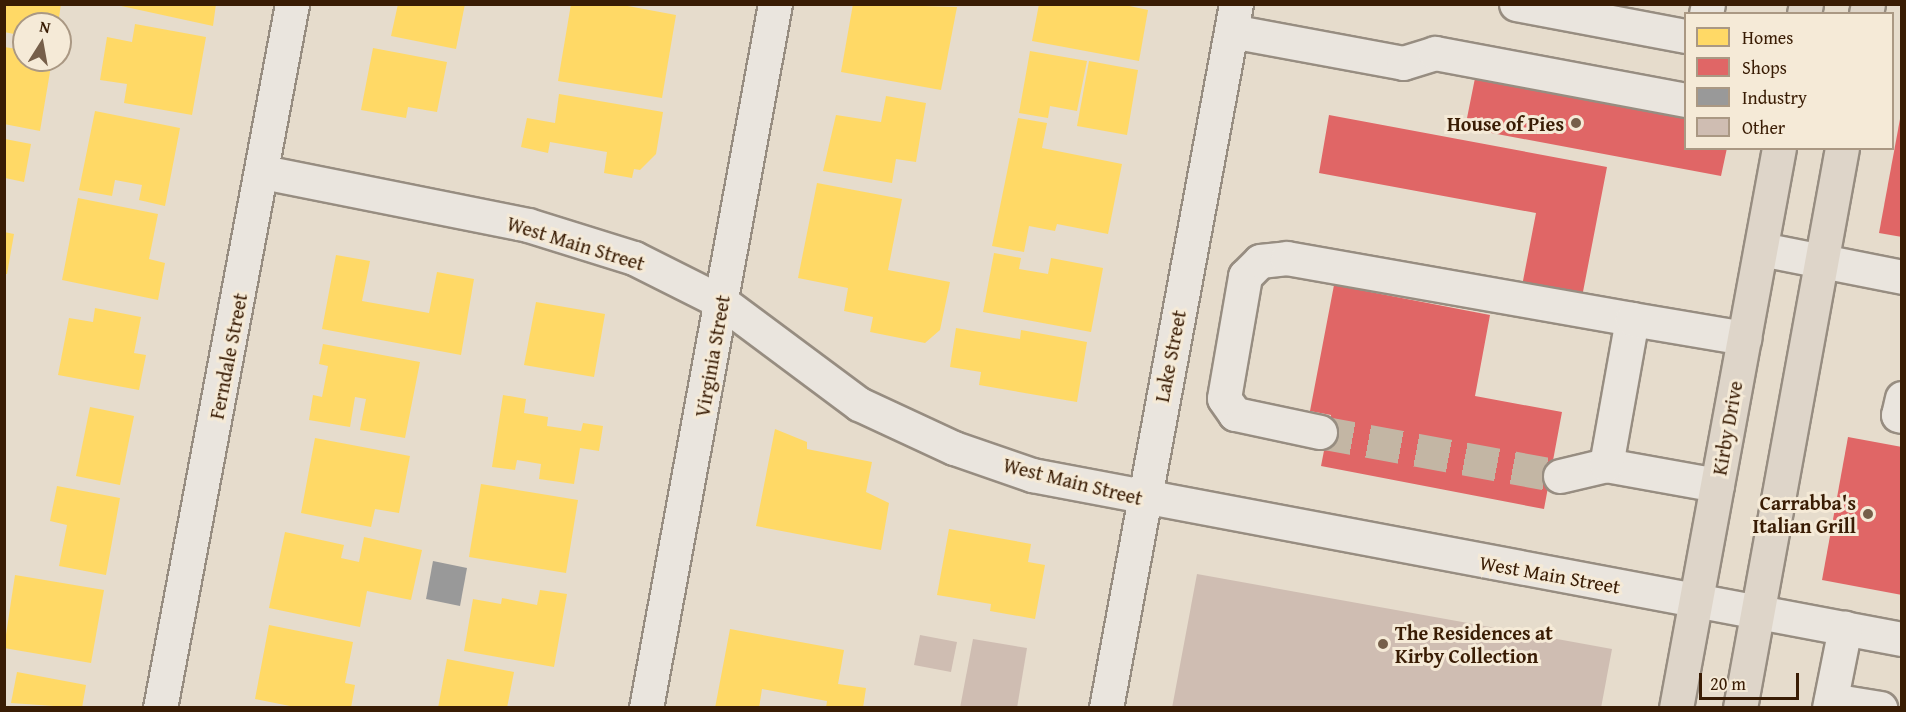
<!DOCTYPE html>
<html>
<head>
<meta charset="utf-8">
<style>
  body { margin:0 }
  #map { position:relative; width:1906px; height:712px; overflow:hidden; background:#e6dccc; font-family:"Gentium Book Plus",serif }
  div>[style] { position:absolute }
  .homes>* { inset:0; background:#ffd966 }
  .shops>* { inset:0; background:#e06666 }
  .industry>* { inset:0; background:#999 }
  .building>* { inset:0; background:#cfbdb2 }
  .minor-tunnel>* { height:33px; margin-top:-16.5px; transform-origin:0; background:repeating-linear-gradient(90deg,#c3b6a4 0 33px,transparent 0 49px) }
  .roads { filter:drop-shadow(2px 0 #978d81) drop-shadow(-2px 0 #978d81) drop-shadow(0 2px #978d81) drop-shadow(0 -2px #978d81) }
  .minor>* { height:33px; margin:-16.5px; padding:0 16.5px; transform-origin:16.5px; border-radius:16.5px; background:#eae5de }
  .major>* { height:33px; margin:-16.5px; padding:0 16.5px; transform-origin:16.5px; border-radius:16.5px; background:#ded5c9 }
  .dots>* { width:16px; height:16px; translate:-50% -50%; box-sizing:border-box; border:3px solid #f5ead7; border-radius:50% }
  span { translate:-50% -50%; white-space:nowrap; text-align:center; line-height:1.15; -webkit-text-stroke:6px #f5ead7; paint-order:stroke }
  .poi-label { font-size:20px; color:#391c04; font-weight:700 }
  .right { translate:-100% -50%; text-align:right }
  .left { translate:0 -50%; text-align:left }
  .street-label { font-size:20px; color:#391c04 }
  .frame { position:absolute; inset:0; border:6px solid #391c04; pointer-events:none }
  .legend { position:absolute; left:1684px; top:12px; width:210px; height:138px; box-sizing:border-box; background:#f5ead7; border:2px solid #aa9883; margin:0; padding:8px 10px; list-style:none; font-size:18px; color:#391c04 }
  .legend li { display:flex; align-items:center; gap:12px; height:30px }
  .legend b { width:30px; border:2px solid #aa9883 }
  .north { position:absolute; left:12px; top:12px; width:60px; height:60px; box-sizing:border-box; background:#f5ead7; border:2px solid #aa9883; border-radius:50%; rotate:11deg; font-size:16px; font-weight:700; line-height:24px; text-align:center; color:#391c04 }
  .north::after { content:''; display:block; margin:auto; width:21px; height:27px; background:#765f4a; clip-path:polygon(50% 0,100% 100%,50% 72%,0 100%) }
  .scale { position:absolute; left:1699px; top:673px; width:100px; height:27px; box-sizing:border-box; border:3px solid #391c04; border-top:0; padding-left:8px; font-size:18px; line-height:21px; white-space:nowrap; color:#391c04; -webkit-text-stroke:4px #f5ead7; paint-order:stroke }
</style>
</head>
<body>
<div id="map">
  <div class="homes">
    <i style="clip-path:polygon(4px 4px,61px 4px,58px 24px,24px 24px,24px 36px,4px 32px)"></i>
    <i style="clip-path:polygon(112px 4px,216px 4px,213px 26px)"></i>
    <i style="clip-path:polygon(398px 4px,465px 4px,456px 49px,391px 36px)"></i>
    <i style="clip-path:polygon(571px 4px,617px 4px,676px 15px,662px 98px,558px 81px)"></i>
    <i style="clip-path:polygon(853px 4px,957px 7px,941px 90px,841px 72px)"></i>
    <i style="clip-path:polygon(1039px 4px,1120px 4px,1148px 10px,1139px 61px,1032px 41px)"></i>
    <i style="clip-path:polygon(135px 24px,206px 37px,192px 115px,124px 103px,127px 84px,100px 80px,107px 37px,132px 42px)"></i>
    <i style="clip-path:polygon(4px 47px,24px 50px,24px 60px,52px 60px,40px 131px,4px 124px)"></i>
    <i style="clip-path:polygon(373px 48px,447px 62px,437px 112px,408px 107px,406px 118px,361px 110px)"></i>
    <i style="clip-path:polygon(1030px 51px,1087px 61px,1077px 111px,1050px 106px,1048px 118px,1019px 113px)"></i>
    <i style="clip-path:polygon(1089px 61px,1138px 70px,1127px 135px,1077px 126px)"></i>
    <i style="clip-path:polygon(559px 94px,663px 112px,656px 154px,640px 170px,634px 169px,632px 178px,604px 173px,607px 152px,550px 142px,548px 153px,521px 147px,527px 118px,555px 123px)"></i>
    <i style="clip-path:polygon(886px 96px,926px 103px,916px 162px,896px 159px,892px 183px,823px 171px,836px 115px,881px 122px)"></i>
    <i style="clip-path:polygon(95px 111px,180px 128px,165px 206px,139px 200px,142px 185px,115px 180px,112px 196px,79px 190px)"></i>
    <i style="clip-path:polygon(1018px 118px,1047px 123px,1042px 148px,1122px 164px,1108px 234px,1057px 224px,1055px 231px,1029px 226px,1024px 252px,992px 246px)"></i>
    <i style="clip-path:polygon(5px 139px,31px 144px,24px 182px,5px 178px)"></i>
    <i style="clip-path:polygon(817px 183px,902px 199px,888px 270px,950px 282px,940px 330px,925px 343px,870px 332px,873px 317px,844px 311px,848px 288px,798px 278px)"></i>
    <i style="clip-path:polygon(78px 198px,158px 214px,149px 259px,165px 263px,158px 300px,62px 280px)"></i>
    <i style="clip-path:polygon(4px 232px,14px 234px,7px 274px,4px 274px)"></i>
    <i style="clip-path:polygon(994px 253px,1021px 258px,1019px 269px,1048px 274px,1051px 258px,1103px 268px,1091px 332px,983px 312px)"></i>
    <i style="clip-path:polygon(336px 255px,370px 261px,362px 301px,429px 313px,437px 272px,474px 279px,461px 355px,322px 329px)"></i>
    <i style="clip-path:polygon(536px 302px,605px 314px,594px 377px,524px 365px)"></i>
    <i style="clip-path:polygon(95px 308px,141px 317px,134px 353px,146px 355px,139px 390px,58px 375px,69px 318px,93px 322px)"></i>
    <i style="clip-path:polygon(956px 328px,1020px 339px,1021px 330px,1087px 342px,1077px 402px,979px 385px,981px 372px,950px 367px)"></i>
    <i style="clip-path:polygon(323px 344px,420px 362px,405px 438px,360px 430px,366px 399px,355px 397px,350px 427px,309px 420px,313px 395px,322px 397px,328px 366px,319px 364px)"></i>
    <i style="clip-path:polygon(503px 395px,526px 399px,524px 413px,548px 417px,547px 426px,581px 431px,583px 423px,603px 426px,599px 451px,580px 448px,574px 484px,539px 479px,541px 464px,517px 460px,515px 470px,492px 467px)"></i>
    <i style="clip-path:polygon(90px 407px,134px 416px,120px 485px,76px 476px)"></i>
    <i style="clip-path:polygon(775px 429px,807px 442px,807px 449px,872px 462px,866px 492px,889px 503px,881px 550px,756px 526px)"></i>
    <i style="clip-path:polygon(315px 438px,410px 456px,399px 513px,375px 509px,371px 527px,301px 513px)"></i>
    <i style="clip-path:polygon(481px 484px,578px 500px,566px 573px,469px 557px)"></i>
    <i style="clip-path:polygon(57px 486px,120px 498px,106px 575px,59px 566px,67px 525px,50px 521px)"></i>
    <i style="clip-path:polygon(949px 529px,1031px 544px,1028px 562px,1045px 565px,1035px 619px,990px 611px,991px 604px,937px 595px)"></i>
    <i style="clip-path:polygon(285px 532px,344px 545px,341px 558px,359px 562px,364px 537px,422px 550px,411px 600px,367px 591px,360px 627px,269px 608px)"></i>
    <i style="clip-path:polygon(15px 575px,104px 590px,91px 663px,4px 648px)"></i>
    <i style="clip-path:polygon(540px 590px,567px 594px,554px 667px,464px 651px,473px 599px,501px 604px,502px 598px,537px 605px)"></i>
    <i style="clip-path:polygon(269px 625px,353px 642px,345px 683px,355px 685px,351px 708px,300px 708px,255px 699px)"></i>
    <i style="clip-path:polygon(730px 629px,844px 650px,838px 684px,866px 688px,863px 708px,826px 708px,827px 701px,762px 689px,759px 708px,715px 708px)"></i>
    <i style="clip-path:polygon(447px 659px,514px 672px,507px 708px,438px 708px)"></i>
    <i style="clip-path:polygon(17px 672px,86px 685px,82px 708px,11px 703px)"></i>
  </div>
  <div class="shops">
    <i style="clip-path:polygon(1475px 78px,1686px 118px,1686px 148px,1727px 148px,1721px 176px,1465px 128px)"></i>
    <i style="clip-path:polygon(1329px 115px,1607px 167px,1582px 297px,1522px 286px,1536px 213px,1319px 173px)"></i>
    <i style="clip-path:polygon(1900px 119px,1902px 120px,1902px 237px,1879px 233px)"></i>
    <i style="clip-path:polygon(1334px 285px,1490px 315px,1475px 396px,1562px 412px,1544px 509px,1321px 466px,1331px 415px,1310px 411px)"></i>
    <i style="clip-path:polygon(1848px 437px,1902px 447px,1902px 595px,1822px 580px)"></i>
  </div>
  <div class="industry">
    <i style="clip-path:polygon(433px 561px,467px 568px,460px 606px,426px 599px)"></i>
  </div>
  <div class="building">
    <i style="clip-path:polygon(1197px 574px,1612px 649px,1601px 708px,1172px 708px)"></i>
    <i style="clip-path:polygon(920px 635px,957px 642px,951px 672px,914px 665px)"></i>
    <i style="clip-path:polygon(973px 639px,1027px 648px,1017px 708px,960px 708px)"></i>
  </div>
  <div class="minor-tunnel">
    <i style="left:1320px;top:432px;width:244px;rotate:10.4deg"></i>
  </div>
  <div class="roads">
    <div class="minor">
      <i style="left:1516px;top:4px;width:173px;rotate:10.7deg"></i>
      <i style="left:1706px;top:14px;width:10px;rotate:-79deg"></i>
      <i style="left:1231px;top:31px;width:175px;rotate:10.5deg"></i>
      <i style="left:1403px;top:63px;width:34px;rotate:-17deg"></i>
      <i style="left:1435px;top:53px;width:255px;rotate:10.6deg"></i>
      <i style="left:263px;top:172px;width:270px;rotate:11.3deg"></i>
      <i style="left:528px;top:225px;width:111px;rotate:17.3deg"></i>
      <i style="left:634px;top:258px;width:98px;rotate:26.6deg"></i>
      <i style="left:722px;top:302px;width:171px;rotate:36.7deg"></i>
      <i style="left:859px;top:404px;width:105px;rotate:24.9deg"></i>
      <i style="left:954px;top:448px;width:83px;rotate:19.1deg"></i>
      <i style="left:1032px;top:475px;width:885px;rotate:10.68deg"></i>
      <i style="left:1761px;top:249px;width:144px;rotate:11.2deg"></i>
      <i style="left:1902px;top:398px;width:17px;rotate:103deg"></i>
      <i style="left:1898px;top:415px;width:4px;rotate:14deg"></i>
      <i style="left:1320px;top:432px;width:87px;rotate:-168deg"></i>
      <i style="left:1235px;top:414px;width:19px;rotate:-125deg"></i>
      <i style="left:1224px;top:398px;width:124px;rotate:-80.2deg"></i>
      <i style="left:1245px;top:276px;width:21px;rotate:-45deg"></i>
      <i style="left:1260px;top:261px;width:27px;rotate:-6deg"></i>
      <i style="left:1287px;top:258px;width:350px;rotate:10deg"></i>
      <i style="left:1560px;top:476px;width:47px;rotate:-13.4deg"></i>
      <i style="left:1717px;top:485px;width:113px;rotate:-169.8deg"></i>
      <i style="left:1606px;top:465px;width:148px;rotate:-79.9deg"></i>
      <i style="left:1632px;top:319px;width:114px;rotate:9.6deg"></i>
      <i style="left:1831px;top:700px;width:50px;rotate:9.3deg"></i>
      <i style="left:160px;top:708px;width:716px;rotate:-79.38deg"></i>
      <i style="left:646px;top:708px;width:716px;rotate:-79.62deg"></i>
      <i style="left:1106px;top:708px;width:716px;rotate:-79.54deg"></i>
      <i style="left:1829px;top:708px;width:82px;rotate:-78.7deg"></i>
    </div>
    <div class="major">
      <i style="left:1804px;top:14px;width:10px;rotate:-79deg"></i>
      <i style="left:1866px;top:14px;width:10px;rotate:-79deg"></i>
      <i style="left:1676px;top:708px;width:569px;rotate:-79.58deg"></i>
      <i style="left:1740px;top:708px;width:569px;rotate:-79.68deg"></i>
    </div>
  </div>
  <div class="dots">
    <i style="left:1576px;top:123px;background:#765f4a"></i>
    <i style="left:1868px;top:514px;background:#765f4a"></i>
    <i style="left:1383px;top:644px;background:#765f4a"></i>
  </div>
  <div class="poi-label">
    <span class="right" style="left:1564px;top:123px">House of Pies</span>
    <span class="right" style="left:1856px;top:514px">Carrabba's<br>Italian Grill</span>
    <span class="left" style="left:1395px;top:644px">The Residences at<br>Kirby Collection</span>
  </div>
  <div class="street-label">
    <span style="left:576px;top:243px;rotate:17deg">West Main Street</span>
    <span style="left:228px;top:356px;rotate:-79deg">Ferndale Street</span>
    <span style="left:712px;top:356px;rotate:-80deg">Virginia Street</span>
    <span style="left:1170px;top:356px;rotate:-79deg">Lake Street</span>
    <span style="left:1727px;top:428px;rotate:-80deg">Kirby Drive</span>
    <span style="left:1073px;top:481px;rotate:14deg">West Main Street</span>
    <span style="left:1550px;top:574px;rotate:10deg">West Main Street</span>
  </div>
  <div class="frame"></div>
  <ul class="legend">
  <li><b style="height:16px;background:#ffd966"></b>Homes</li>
  <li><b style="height:16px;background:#e06666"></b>Shops</li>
  <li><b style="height:16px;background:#999"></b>Industry</li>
  <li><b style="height:16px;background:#cfbdb2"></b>Other</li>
  </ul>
  <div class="north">N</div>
  <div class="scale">20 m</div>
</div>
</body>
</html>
